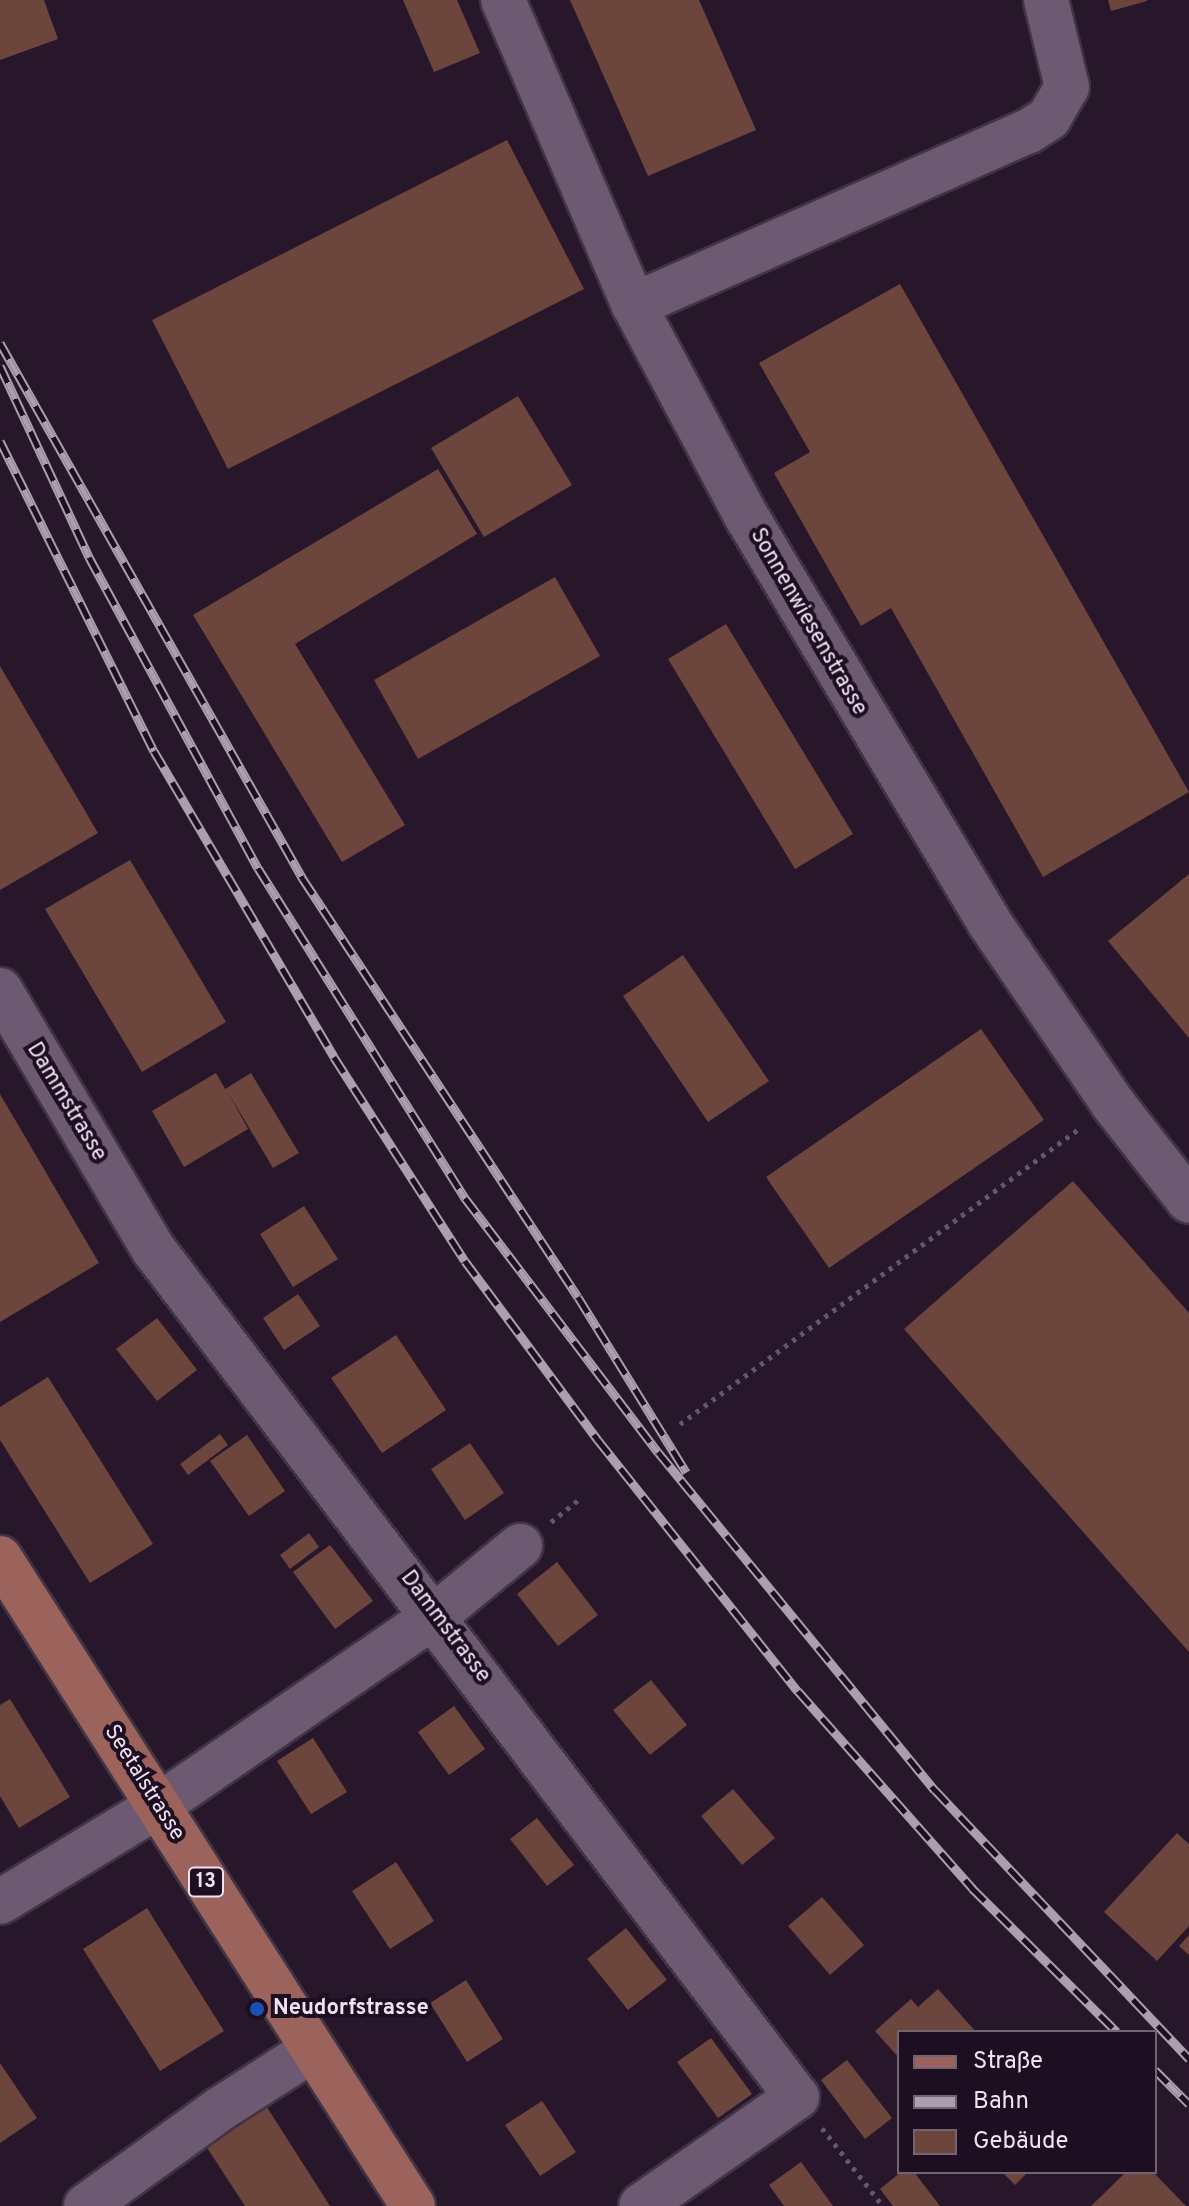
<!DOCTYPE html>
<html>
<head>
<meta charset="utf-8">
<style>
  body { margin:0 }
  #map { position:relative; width:1189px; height:2206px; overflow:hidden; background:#28172b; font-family:Overpass,sans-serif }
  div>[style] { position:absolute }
  .building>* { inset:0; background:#6c453d }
  .path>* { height:5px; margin-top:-2.5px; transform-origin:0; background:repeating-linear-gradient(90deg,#665669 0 4px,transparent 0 10px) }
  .roads { filter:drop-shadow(2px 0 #413444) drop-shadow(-2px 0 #413444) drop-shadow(0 2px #413444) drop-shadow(0 -2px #413444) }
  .minor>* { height:44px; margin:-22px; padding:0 22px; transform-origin:22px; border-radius:22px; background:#6d5971 }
  .major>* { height:44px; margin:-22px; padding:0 22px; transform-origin:22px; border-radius:22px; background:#9b635b }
  .rail>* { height:9px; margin-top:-4.5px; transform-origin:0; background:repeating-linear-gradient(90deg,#1e0e22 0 18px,#ab9eae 0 36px); box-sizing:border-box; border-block:2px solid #ab9eae }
  .dots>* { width:22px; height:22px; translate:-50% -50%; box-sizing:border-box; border:4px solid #1e0e22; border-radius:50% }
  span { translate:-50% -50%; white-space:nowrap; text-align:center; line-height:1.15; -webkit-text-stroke:8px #1e0e22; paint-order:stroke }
  .shield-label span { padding:2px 6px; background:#1e0e22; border:2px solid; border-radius:6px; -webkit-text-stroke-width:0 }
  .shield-label { font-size:20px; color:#efe3f2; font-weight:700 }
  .street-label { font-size:22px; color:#efe3f2 }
  .poi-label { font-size:22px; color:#efe3f2; font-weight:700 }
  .left { translate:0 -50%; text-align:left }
  .legend { position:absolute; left:897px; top:2030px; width:260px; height:144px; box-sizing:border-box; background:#1e0e22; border:2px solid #726375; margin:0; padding:10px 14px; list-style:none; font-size:24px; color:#efe3f2 }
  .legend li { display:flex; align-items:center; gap:16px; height:40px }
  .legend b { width:40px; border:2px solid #726375 }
</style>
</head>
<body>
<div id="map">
  <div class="building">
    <i style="clip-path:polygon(0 0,44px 0,58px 39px,0 60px)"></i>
    <i style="clip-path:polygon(403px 0,457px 0,480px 53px,434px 72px)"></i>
    <i style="clip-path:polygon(570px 0,699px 0,756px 130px,648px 176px)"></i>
    <i style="clip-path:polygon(1108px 0,1147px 0,1147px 1px,1111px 11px)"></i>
    <i style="clip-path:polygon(507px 140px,584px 289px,228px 469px,152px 320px)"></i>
    <i style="clip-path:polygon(900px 284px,1189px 792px,1043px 877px,891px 608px,861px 626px,774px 473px,810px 452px,759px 363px)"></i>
    <i style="clip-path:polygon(518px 396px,572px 485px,484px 537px,431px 448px)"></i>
    <i style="clip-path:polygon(438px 469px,477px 534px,295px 644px,405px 825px,342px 862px,193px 615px)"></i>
    <i style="clip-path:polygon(555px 577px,600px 656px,418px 759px,374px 680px)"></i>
    <i style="clip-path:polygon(726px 624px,853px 834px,795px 869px,668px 659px)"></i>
    <i style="clip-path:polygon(0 666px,98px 833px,0 890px)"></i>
    <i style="clip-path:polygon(130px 860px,226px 1022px,142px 1072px,45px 909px)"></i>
    <i style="clip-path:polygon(1189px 874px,1189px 1038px,1108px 941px)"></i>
    <i style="clip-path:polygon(683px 955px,769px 1081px,708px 1122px,623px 996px)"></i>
    <i style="clip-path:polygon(981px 1029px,1044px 1120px,829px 1268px,766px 1177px)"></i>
    <i style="clip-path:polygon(216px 1073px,225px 1089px,251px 1073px,299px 1153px,273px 1168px,229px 1094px,248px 1129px,184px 1167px,152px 1111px)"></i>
    <i style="clip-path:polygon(0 1094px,99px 1263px,0 1322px)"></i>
    <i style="clip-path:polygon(1073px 1181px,1189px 1313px,1189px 1652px,904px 1329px)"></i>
    <i style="clip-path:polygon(304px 1206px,338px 1259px,293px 1287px,260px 1234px)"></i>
    <i style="clip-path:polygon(298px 1294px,320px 1326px,284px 1350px,263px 1318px)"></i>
    <i style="clip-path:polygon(157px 1318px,197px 1370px,157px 1401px,116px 1349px)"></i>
    <i style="clip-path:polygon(396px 1335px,446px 1410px,382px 1453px,331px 1378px)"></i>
    <i style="clip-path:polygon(48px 1377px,153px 1544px,90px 1583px,0 1440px,0 1407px)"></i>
    <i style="clip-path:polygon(220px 1434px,228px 1445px,188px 1475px,180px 1464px)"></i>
    <i style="clip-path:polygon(247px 1435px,285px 1491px,249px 1516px,210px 1461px)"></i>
    <i style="clip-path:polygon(470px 1443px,504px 1493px,465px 1520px,431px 1469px)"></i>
    <i style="clip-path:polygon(309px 1533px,319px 1547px,290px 1569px,280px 1555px)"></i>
    <i style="clip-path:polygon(330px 1545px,373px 1601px,335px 1629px,293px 1572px)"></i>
    <i style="clip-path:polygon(557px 1562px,598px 1615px,558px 1646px,517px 1594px)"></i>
    <i style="clip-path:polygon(651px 1680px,687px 1725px,650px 1755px,613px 1710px)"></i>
    <i style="clip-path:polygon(10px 1699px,70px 1797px,19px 1828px,0 1796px,0 1705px)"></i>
    <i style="clip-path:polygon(454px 1706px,485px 1749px,449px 1775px,418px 1732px)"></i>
    <i style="clip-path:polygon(313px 1738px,347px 1792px,311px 1814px,277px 1761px)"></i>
    <i style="clip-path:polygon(733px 1789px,775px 1838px,742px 1865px,701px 1816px)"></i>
    <i style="clip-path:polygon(537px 1818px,574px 1865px,547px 1886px,510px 1839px)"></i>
    <i style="clip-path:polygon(1177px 1833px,1189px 1844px,1189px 1926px,1157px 1961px,1104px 1912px)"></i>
    <i style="clip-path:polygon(396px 1862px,434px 1921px,390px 1949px,352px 1891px)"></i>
    <i style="clip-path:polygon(822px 1897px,864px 1945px,830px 1975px,788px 1926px)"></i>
    <i style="clip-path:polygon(147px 1908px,224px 2031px,160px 2071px,83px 1949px)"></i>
    <i style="clip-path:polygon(626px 1928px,667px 1980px,628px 2010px,587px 1959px)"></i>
    <i style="clip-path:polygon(1189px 1935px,1189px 1955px,1179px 1946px)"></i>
    <i style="clip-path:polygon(466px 1980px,503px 2039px,467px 2062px,430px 2003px)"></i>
    <i style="clip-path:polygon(938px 1989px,976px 2032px,899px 2032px,899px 2058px,875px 2031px,911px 1999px,918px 2007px)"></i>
    <i style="clip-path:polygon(711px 2038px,752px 2094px,718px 2118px,677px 2062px)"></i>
    <i style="clip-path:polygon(847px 2060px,892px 2118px,865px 2139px,821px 2080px)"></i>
    <i style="clip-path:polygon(0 2063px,37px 2118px,0 2143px)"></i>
    <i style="clip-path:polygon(263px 2101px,330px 2206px,245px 2206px,202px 2140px)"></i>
    <i style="clip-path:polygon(542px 2101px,576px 2152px,540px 2176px,505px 2125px)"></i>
    <i style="clip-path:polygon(801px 2162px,833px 2206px,784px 2206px,769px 2185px)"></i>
    <i style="clip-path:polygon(901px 2172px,914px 2172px,940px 2206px,893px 2206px,880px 2189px)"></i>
    <i style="clip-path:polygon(1002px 2172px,1028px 2172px,1015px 2185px)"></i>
    <i style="clip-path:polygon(1126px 2172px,1153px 2172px,1186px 2206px,1091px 2206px)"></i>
  </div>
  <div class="path">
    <i style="left:680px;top:1424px;width:498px;rotate:-36.5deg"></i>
    <i style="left:551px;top:1522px;width:38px;rotate:-39deg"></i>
    <i style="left:822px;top:2128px;width:99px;rotate:52deg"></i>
  </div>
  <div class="roads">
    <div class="minor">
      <i style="left:503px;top:0;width:332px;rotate:66.8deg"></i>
      <i style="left:634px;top:305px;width:242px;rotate:62deg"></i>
      <i style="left:748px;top:519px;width:470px;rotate:59.1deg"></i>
      <i style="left:989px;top:922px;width:220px;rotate:55.7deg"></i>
      <i style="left:1113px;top:1104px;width:123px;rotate:51.9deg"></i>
      <i style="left:634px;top:305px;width:432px;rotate:-23.8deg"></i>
      <i style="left:1029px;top:131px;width:24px;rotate:-33deg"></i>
      <i style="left:1049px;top:118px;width:36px;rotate:-60deg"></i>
      <i style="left:1067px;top:87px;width:89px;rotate:-103.6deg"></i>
      <i style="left:0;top:990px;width:302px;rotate:59.4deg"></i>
      <i style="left:154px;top:1250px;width:1063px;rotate:52.8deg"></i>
      <i style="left:797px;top:2097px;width:190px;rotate:145.1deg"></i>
      <i style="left:0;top:1902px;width:185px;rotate:-31.3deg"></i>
      <i style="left:158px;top:1806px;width:337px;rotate:-34.5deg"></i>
      <i style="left:436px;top:1615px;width:109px;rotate:-39.4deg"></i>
      <i style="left:86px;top:2206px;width:165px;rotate:-35.9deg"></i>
      <i style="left:220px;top:2109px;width:109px;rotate:-32.7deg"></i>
    </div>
    <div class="major">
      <i style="left:0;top:1558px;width:768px;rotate:57.49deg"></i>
    </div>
  </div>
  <div class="rail">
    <i style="left:0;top:343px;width:616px;rotate:60.52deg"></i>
    <i style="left:303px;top:879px;width:500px;rotate:56.66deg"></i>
    <i style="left:578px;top:1297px;width:206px;rotate:58.3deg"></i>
    <i style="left:0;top:366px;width:211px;rotate:65deg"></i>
    <i style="left:89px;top:557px;width:354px;rotate:61.5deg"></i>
    <i style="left:258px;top:868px;width:390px;rotate:57.9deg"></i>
    <i style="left:465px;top:1198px;width:319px;rotate:52.8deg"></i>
    <i style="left:658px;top:1452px;width:437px;rotate:50.7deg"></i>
    <i style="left:935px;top:1790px;width:370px;rotate:46.6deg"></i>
    <i style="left:0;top:441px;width:346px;rotate:63.6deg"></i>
    <i style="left:154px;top:751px;width:355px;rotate:59.5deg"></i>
    <i style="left:334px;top:1057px;width:242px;rotate:57.3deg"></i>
    <i style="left:465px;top:1261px;width:223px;rotate:53.4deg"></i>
    <i style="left:598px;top:1440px;width:321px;rotate:51.5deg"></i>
    <i style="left:798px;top:1691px;width:263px;rotate:48.5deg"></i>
    <i style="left:972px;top:1888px;width:204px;rotate:44.8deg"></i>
    <i style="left:1155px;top:2070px;width:48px;rotate:45deg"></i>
  </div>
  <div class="dots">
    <i style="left:257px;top:2009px;background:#1a4fb4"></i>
  </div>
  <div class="shield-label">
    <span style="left:206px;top:1882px">13</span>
  </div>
  <div class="street-label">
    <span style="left:808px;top:622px;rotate:60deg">Sonnenwiesenstrasse</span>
    <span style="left:66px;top:1102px;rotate:59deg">Dammstrasse</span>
    <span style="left:445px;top:1627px;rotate:53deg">Dammstrasse</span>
    <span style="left:144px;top:1783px;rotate:58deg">Seetalstrasse</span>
  </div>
  <div class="poi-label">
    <span class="left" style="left:273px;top:2009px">Neudorfstrasse</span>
  </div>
  <ul class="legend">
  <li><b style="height:10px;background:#9b635b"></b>Straße</li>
  <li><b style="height:10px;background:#ab9eae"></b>Bahn</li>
  <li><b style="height:22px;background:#6c453d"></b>Gebäude</li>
  </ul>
</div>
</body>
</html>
